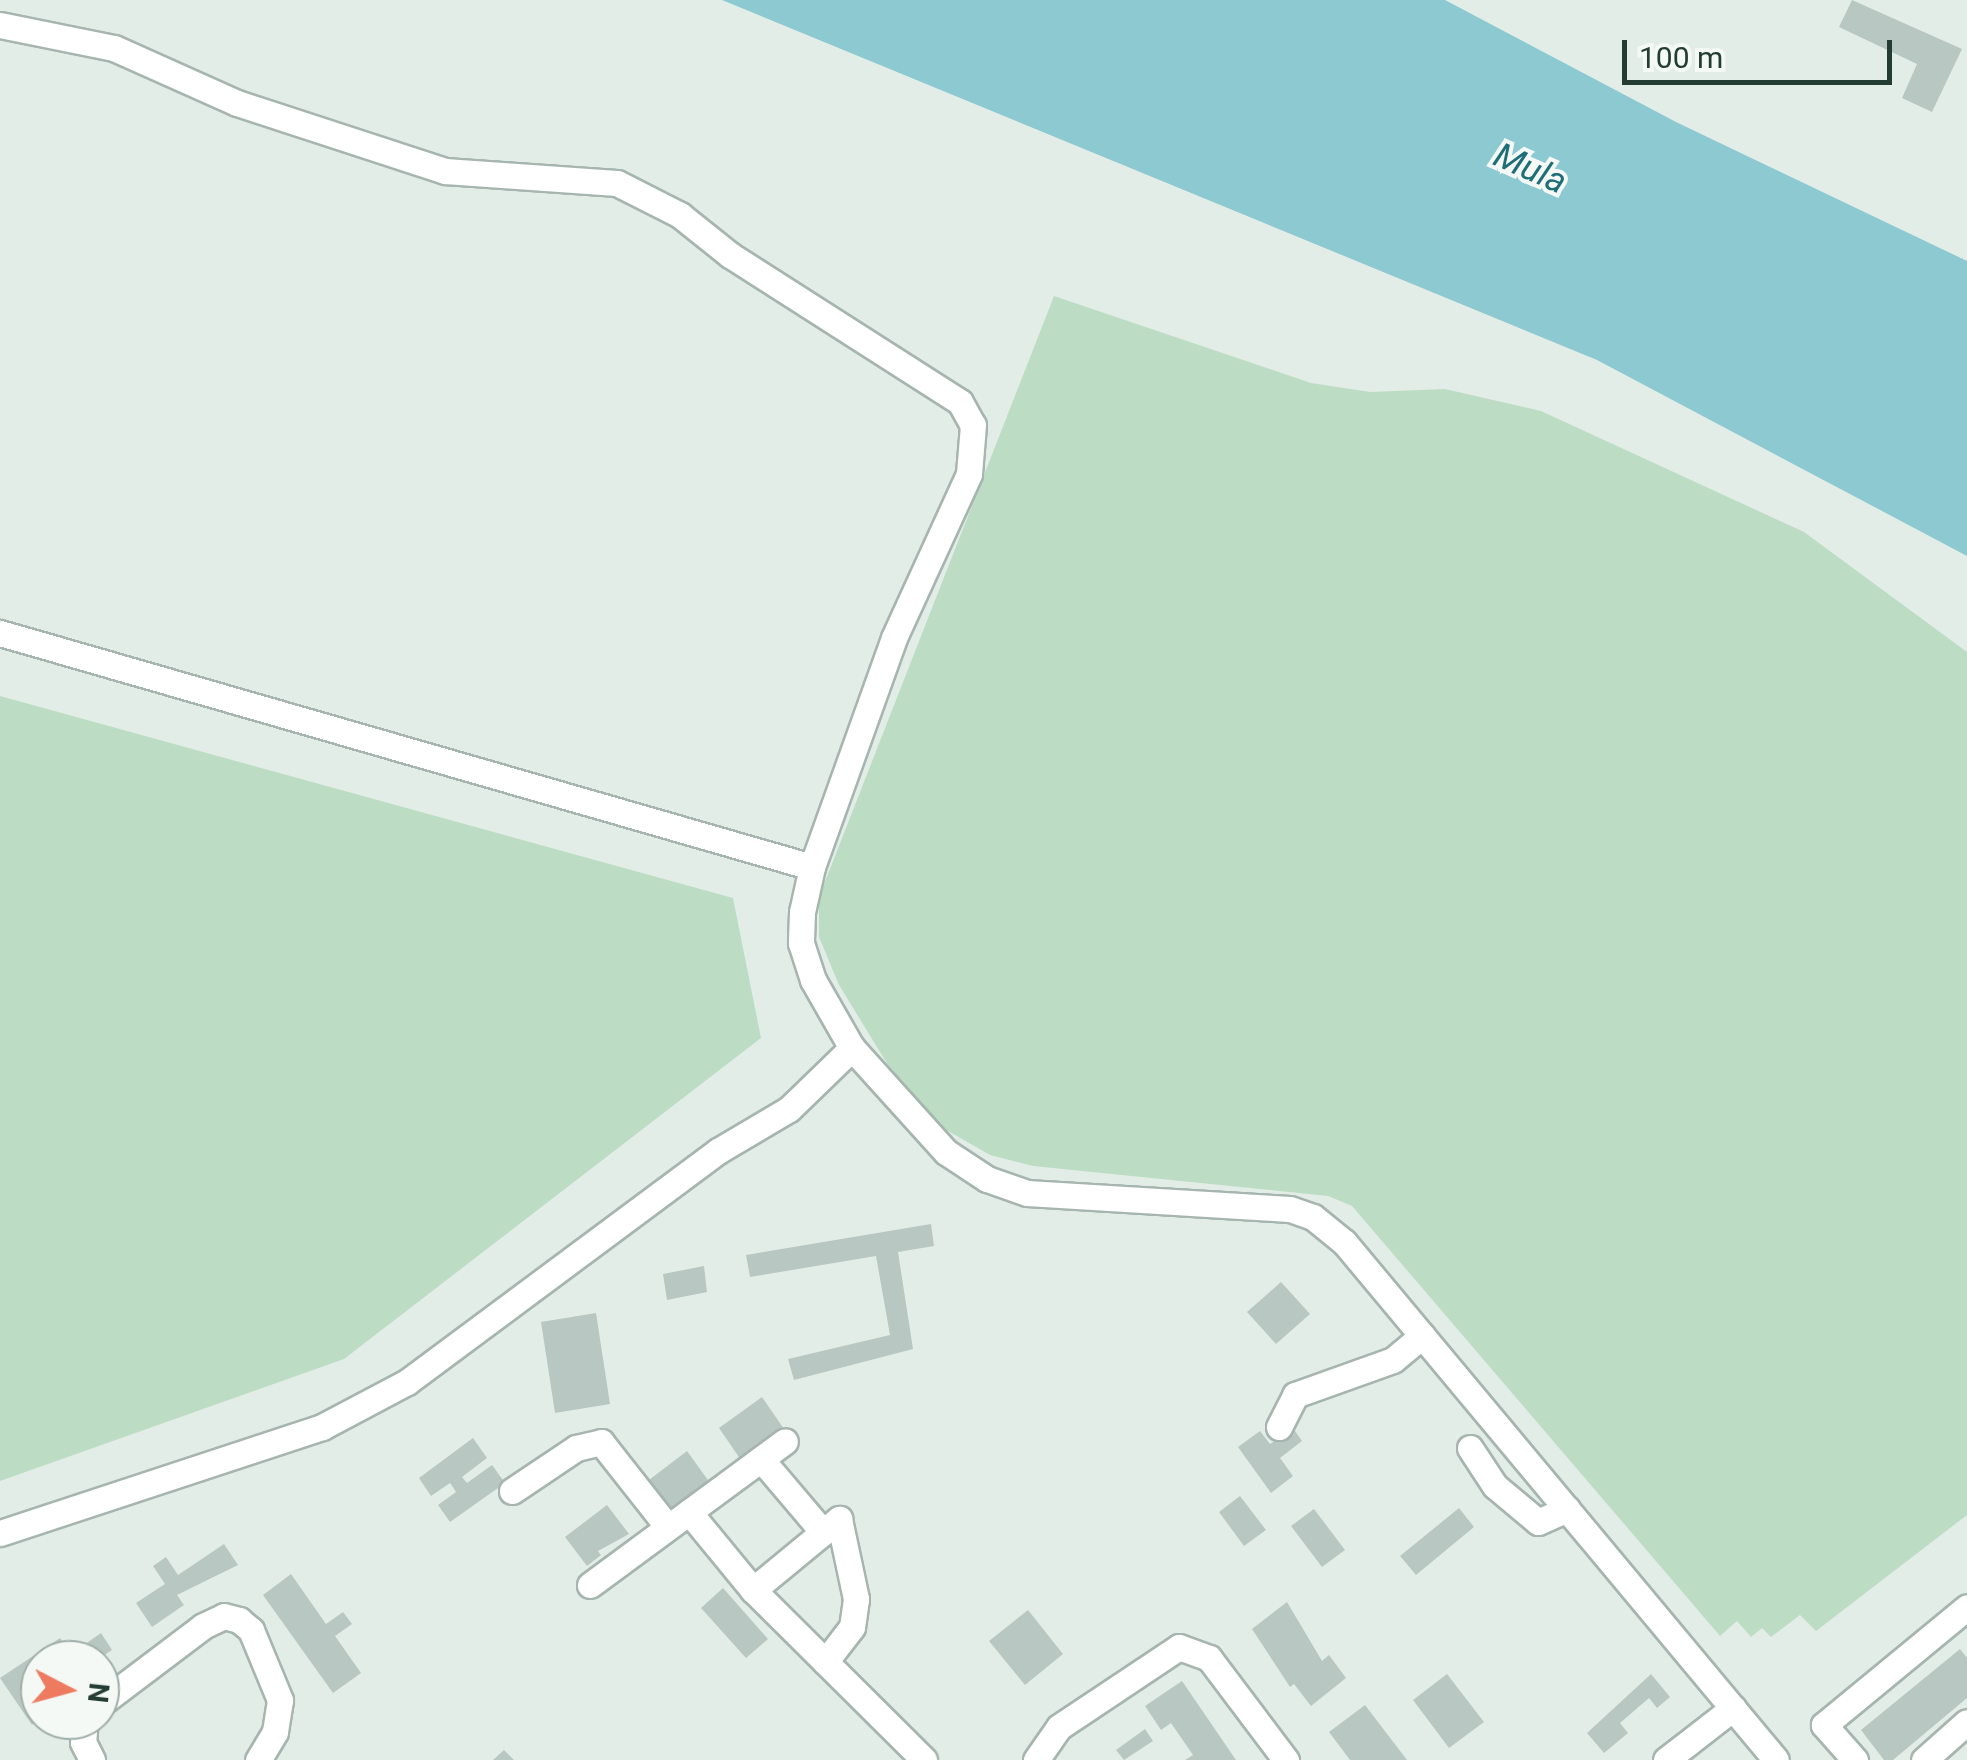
<!DOCTYPE html>
<html>
<head>
<meta charset="utf-8">
<style>
  body { margin:0 }
  #map { position:relative; width:1967px; height:1760px; overflow:hidden; background:#e3ede8; font-family:Roboto,sans-serif }
  div>[style] { position:absolute }
  .green>* { inset:0; background:#bcddc4 }
  .water>* { inset:0; background:#8cc9d0 }
  .building>* { inset:0; background:#b8c7c1 }
  .roads { filter:drop-shadow(2px 0 #a6b5af) drop-shadow(-2px 0 #a6b5af) drop-shadow(0 2px #a6b5af) drop-shadow(0 -2px #a6b5af) }
  .minor>* { height:25px; margin:-12.5px; padding:0 12.5px; transform-origin:12.5px; border-radius:12.5px; background:#fff }
  span { translate:-50% -50%; white-space:nowrap; text-align:center; line-height:1.15; -webkit-text-stroke:8px #f4f9f6; paint-order:stroke }
  .water-label { font-size:35px; color:#1e6e78; font-style:italic }
  .north { position:absolute; left:20px; top:1640px; width:100px; height:100px; box-sizing:border-box; background:#f4f9f6; border:2px solid #a0aea9; border-radius:50%; rotate:96deg; font-size:28px; font-weight:700; line-height:40px; text-align:center; color:#233d35 }
  .north::after { content:''; display:block; margin:auto; width:35px; height:45px; background:#ee7b5f; clip-path:polygon(50% 0,100% 100%,50% 72%,0 100%) }
  .scale { position:absolute; left:1622px; top:40px; width:270px; height:45px; box-sizing:border-box; border:5px solid #233d35; border-top:0; padding-left:12px; font-size:30px; line-height:35px; white-space:nowrap; color:#233d35; -webkit-text-stroke:8px #f4f9f6; paint-order:stroke }
</style>
</head>
<body>
<div id="map">
  <div class="green">
    <i style="clip-path:polygon(1054px 296px,1311px 383px,1370px 392px,1445px 389px,1541px 411px,1804px 532px,1967px 652px,1967px 1515px,1816px 1631px,1800px 1615px,1771px 1637px,1762px 1628px,1751px 1637px,1737px 1621px,1720px 1636px,1352px 1206px,1328px 1196px,1033px 1166px,990px 1155px,941px 1127px,888px 1065px,839px 985px,819px 937px,819px 897px)"></i>
    <i style="clip-path:polygon(0 696px,733px 898px,761px 1038px,344px 1359px,0 1481px)"></i>
  </div>
  <div class="water">
    <i style="clip-path:polygon(722px 0,1445px 0,1676px 122px,1967px 261px,1967px 556px,1597px 360px)"></i>
  </div>
  <div class="building">
    <i style="clip-path:polygon(1852px 0,1962px 49px,1932px 112px,1902px 98px,1917px 64px,1839px 27px)"></i>
    <i style="clip-path:polygon(931px 1224px,934px 1246px,898px 1252px,913px 1349px,794px 1380px,788px 1359px,890px 1335px,876px 1256px,750px 1277px,746px 1255px)"></i>
    <i style="clip-path:polygon(704px 1266px,707px 1292px,667px 1300px,663px 1274px)"></i>
    <i style="clip-path:polygon(1281px 1282px,1310px 1314px,1276px 1344px,1247px 1312px)"></i>
    <i style="clip-path:polygon(596px 1313px,610px 1404px,555px 1413px,541px 1322px)"></i>
    <i style="clip-path:polygon(762px 1397px,784px 1429px,741px 1460px,719px 1428px)"></i>
    <i style="clip-path:polygon(1293px 1428px,1302px 1441px,1280px 1458px,1293px 1476px,1271px 1493px,1238px 1447px,1260px 1431px,1270px 1444px)"></i>
    <i style="clip-path:polygon(473px 1438px,487px 1458px,462px 1477px,467px 1483px,492px 1465px,505px 1483px,450px 1522px,438px 1505px,456px 1492px,450px 1483px,431px 1496px,419px 1478px)"></i>
    <i style="clip-path:polygon(687px 1451px,710px 1483px,667px 1514px,645px 1483px)"></i>
    <i style="clip-path:polygon(1240px 1496px,1266px 1530px,1244px 1546px,1219px 1512px)"></i>
    <i style="clip-path:polygon(607px 1505px,629px 1534px,598px 1551px,601px 1555px,587px 1566px,565px 1537px)"></i>
    <i style="clip-path:polygon(1459px 1508px,1474px 1527px,1416px 1575px,1400px 1556px)"></i>
    <i style="clip-path:polygon(1314px 1509px,1345px 1550px,1322px 1567px,1291px 1526px)"></i>
    <i style="clip-path:polygon(224px 1544px,238px 1565px,177px 1595px,184px 1605px,152px 1627px,136px 1603px,165px 1584px,153px 1566px,166px 1557px,178px 1575px)"></i>
    <i style="clip-path:polygon(291px 1574px,326px 1624px,343px 1612px,352px 1624px,335px 1636px,361px 1673px,333px 1693px,263px 1595px)"></i>
    <i style="clip-path:polygon(723px 1588px,768px 1639px,746px 1658px,701px 1608px)"></i>
    <i style="clip-path:polygon(1287px 1602px,1322px 1661px,1329px 1655px,1346px 1678px,1311px 1706px,1294px 1684px,1290px 1687px,1252px 1629px)"></i>
    <i style="clip-path:polygon(1028px 1610px,1063px 1654px,1025px 1685px,989px 1641px)"></i>
    <i style="clip-path:polygon(101px 1633px,112px 1650px,97px 1660px,40px 1660px,40px 1719px,32px 1725px,0 1678px,60px 1638px,71px 1654px)"></i>
    <i style="clip-path:polygon(1960px 1649px,1967px 1658px,1967px 1698px,1893px 1760px,1884px 1760px,1861px 1730px)"></i>
    <i style="clip-path:polygon(1447px 1674px,1484px 1722px,1449px 1748px,1413px 1700px)"></i>
    <i style="clip-path:polygon(1651px 1674px,1670px 1697px,1657px 1708px,1649px 1698px,1620px 1723px,1628px 1733px,1604px 1753px,1587px 1733px)"></i>
    <i style="clip-path:polygon(1182px 1681px,1236px 1760px,1185px 1760px,1193px 1755px,1171px 1723px,1161px 1730px,1145px 1706px)"></i>
    <i style="clip-path:polygon(1365px 1705px,1407px 1760px,1350px 1760px,1329px 1732px)"></i>
    <i style="clip-path:polygon(1145px 1729px,1153px 1741px,1124px 1760px,1116px 1750px)"></i>
    <i style="clip-path:polygon(504px 1750px,514px 1760px,493px 1760px)"></i>
  </div>
  <div class="roads">
    <div class="minor">
      <i style="left:0;top:25px;width:116px;rotate:11.4deg"></i>
      <i style="left:114px;top:48px;width:135px;rotate:24.1deg"></i>
      <i style="left:237px;top:103px;width:219px;rotate:18.1deg"></i>
      <i style="left:445px;top:171px;width:172px;rotate:4deg"></i>
      <i style="left:617px;top:183px;width:71px;rotate:26.9deg"></i>
      <i style="left:680px;top:215px;width:64px;rotate:38.7deg"></i>
      <i style="left:730px;top:255px;width:273px;rotate:32.6deg"></i>
      <i style="left:960px;top:402px;width:26px;rotate:61deg"></i>
      <i style="left:973px;top:425px;width:49px;rotate:94.7deg"></i>
      <i style="left:969px;top:474px;width:180px;rotate:114.6deg"></i>
      <i style="left:894px;top:638px;width:243px;rotate:109.7deg"></i>
      <i style="left:812px;top:867px;width:46px;rotate:102.5deg"></i>
      <i style="left:802px;top:912px;width:31px;rotate:92deg"></i>
      <i style="left:801px;top:943px;width:39px;rotate:72deg"></i>
      <i style="left:813px;top:980px;width:78px;rotate:60.2deg"></i>
      <i style="left:852px;top:1048px;width:140px;rotate:47.9deg"></i>
      <i style="left:946px;top:1152px;width:49px;rotate:33.4deg"></i>
      <i style="left:987px;top:1179px;width:42px;rotate:19.3deg"></i>
      <i style="left:1027px;top:1193px;width:263px;rotate:3.5deg"></i>
      <i style="left:1290px;top:1209px;width:24px;rotate:19deg"></i>
      <i style="left:1313px;top:1217px;width:40px;rotate:39deg"></i>
      <i style="left:1344px;top:1242px;width:674px;rotate:50.17deg"></i>
      <i style="left:0;top:633px;width:845px;rotate:16.08deg"></i>
      <i style="left:1279px;top:1427px;width:36px;rotate:-63deg"></i>
      <i style="left:1295px;top:1395px;width:104px;rotate:-19.7deg"></i>
      <i style="left:1393px;top:1360px;width:38px;rotate:-40deg"></i>
      <i style="left:1470px;top:1448px;width:45px;rotate:56.7deg"></i>
      <i style="left:1495px;top:1486px;width:56px;rotate:39.9deg"></i>
      <i style="left:1538px;top:1522px;width:32px;rotate:-24deg"></i>
      <i style="left:761px;top:1459px;width:96px;rotate:49.7deg"></i>
      <i style="left:512px;top:1491px;width:77px;rotate:-33.9deg"></i>
      <i style="left:576px;top:1448px;width:26px;rotate:-13deg"></i>
      <i style="left:601px;top:1442px;width:108px;rotate:51.8deg"></i>
      <i style="left:689px;top:1512px;width:101px;rotate:50.6deg"></i>
      <i style="left:753px;top:1590px;width:241px;rotate:44.8deg"></i>
      <i style="left:0;top:1533px;width:339px;rotate:-18.2deg"></i>
      <i style="left:322px;top:1427px;width:96px;rotate:-27.9deg"></i>
      <i style="left:407px;top:1382px;width:387px;rotate:-36.6deg"></i>
      <i style="left:718px;top:1151px;width:82px;rotate:-30.6deg"></i>
      <i style="left:789px;top:1109px;width:88px;rotate:-44.1deg"></i>
      <i style="left:590px;top:1585px;width:242px;rotate:-36.4deg"></i>
      <i style="left:753px;top:1590px;width:112px;rotate:-39.5deg"></i>
      <i style="left:839px;top:1519px;width:82px;rotate:78deg"></i>
      <i style="left:856px;top:1599px;width:28px;rotate:98deg"></i>
      <i style="left:852px;top:1627px;width:44px;rotate:127.6deg"></i>
      <i style="left:100px;top:1704px;width:129px;rotate:-37.1deg"></i>
      <i style="left:203px;top:1626px;width:23px;rotate:-25deg"></i>
      <i style="left:224px;top:1616px;width:16px;rotate:15deg"></i>
      <i style="left:239px;top:1620px;width:16px;rotate:40deg"></i>
      <i style="left:251px;top:1630px;width:76px;rotate:67.5deg"></i>
      <i style="left:280px;top:1700px;width:32px;rotate:99deg"></i>
      <i style="left:275px;top:1732px;width:33px;rotate:121deg"></i>
      <i style="left:85px;top:1720px;width:22px;rotate:95deg"></i>
      <i style="left:83px;top:1742px;width:20px;rotate:63deg"></i>
      <i style="left:1036px;top:1760px;width:40px;rotate:-55.1deg"></i>
      <i style="left:1059px;top:1727px;width:144px;rotate:-33.7deg"></i>
      <i style="left:1179px;top:1647px;width:32px;rotate:20deg"></i>
      <i style="left:1209px;top:1658px;width:128px;rotate:53deg"></i>
      <i style="left:1666px;top:1760px;width:85px;rotate:-37.8deg"></i>
      <i style="left:1855px;top:1760px;width:47px;rotate:-131.5deg"></i>
      <i style="left:1824px;top:1725px;width:185px;rotate:-39.5deg"></i>
      <i style="left:1924px;top:1760px;width:57px;rotate:-41.5deg"></i>
    </div>
  </div>
  <div class="water-label">
    <span style="left:1530px;top:169px;rotate:24deg">Mula</span>
  </div>
  <div class="north">N</div>
  <div class="scale">100 m</div>
</div>
</body>
</html>
